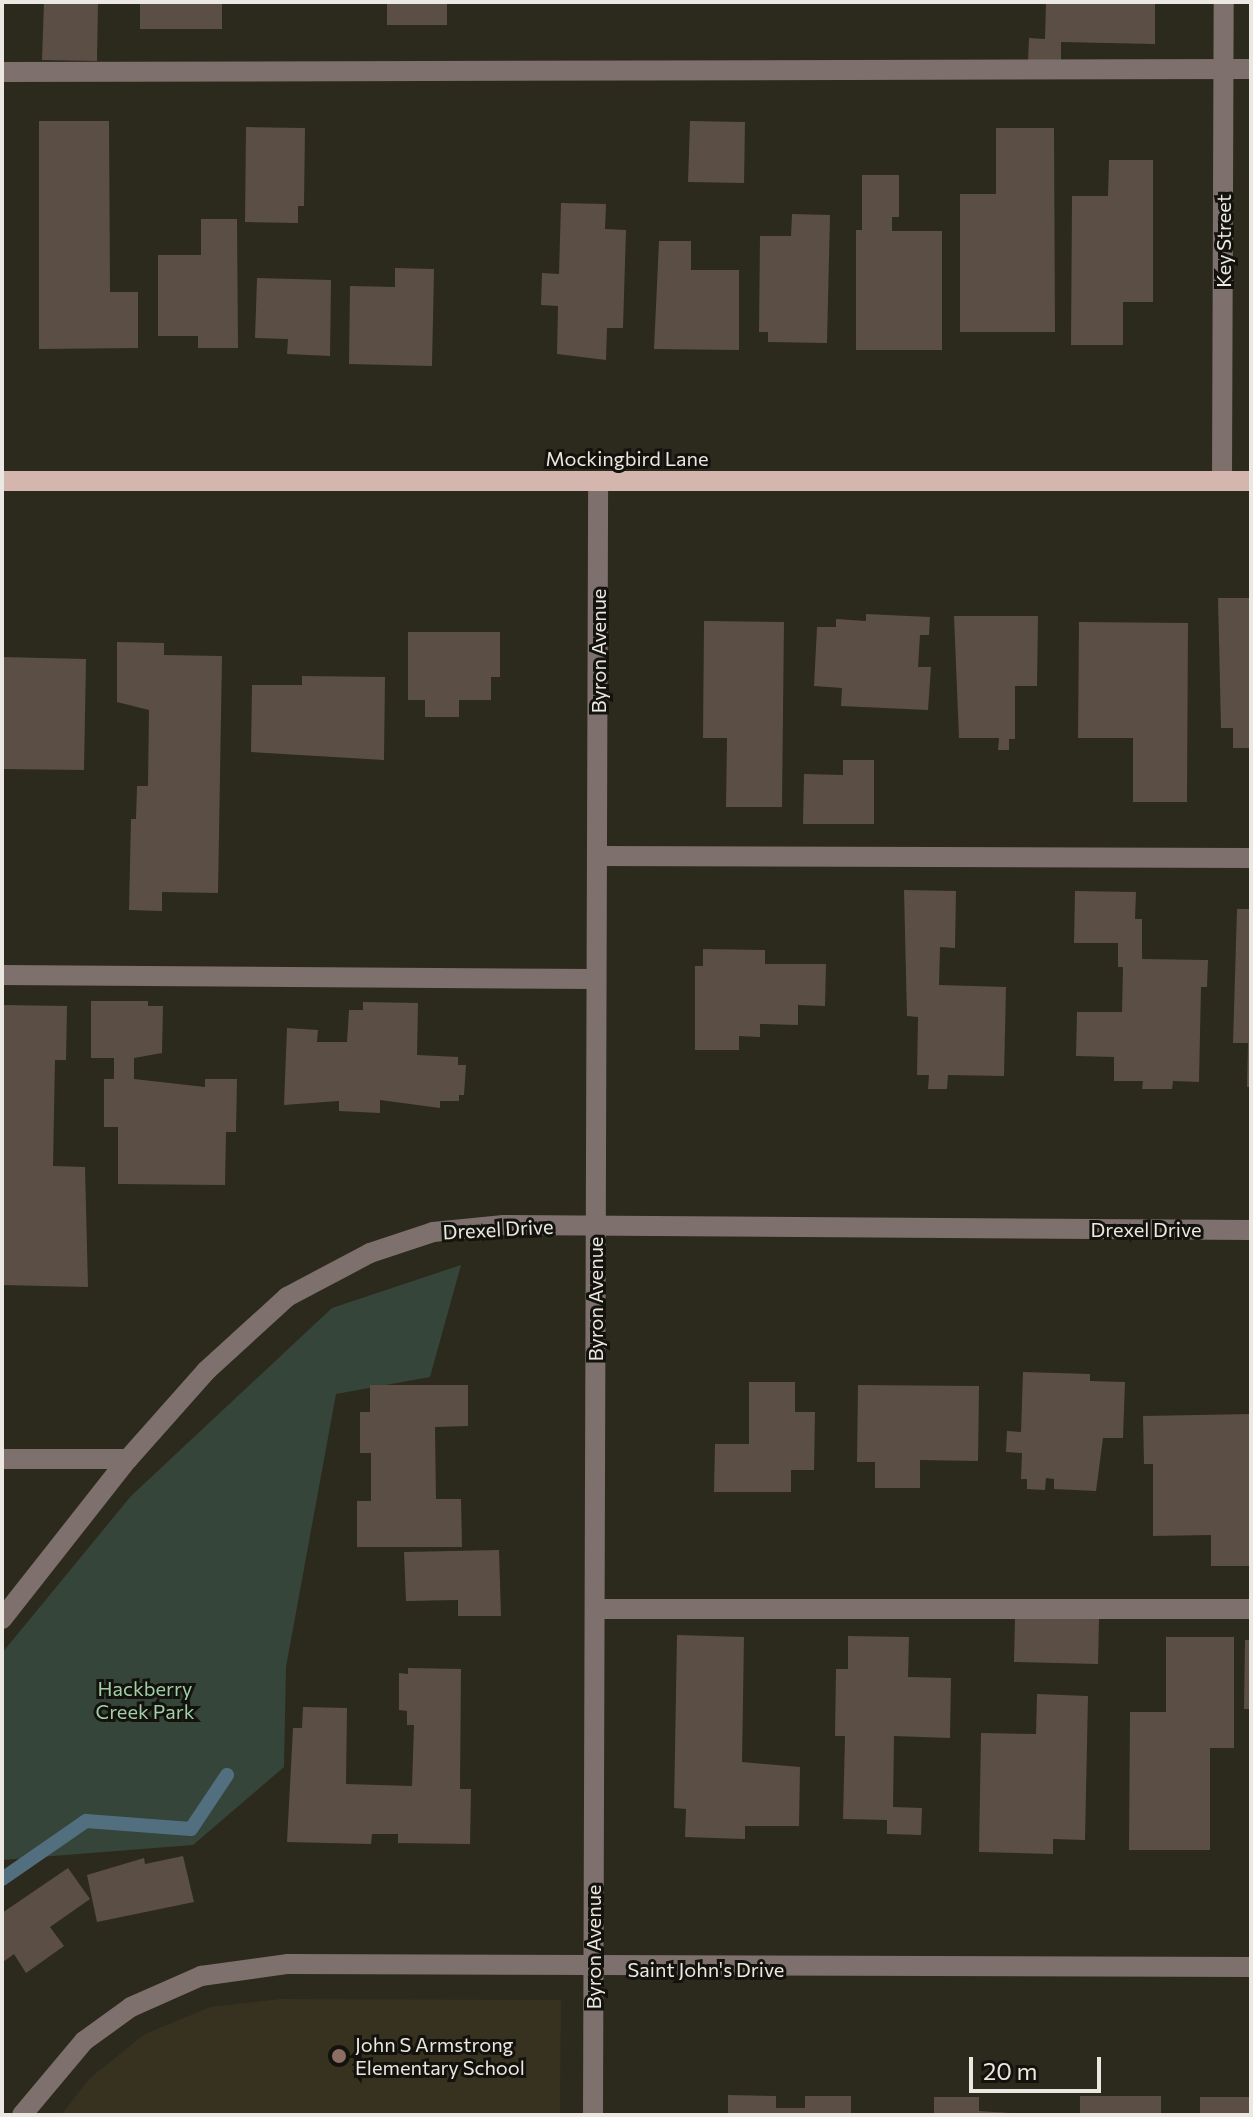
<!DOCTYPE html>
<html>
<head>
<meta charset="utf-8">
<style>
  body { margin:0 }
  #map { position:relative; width:1253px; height:2117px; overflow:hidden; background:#2c291d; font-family:Commissioner,sans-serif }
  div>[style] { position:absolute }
  .built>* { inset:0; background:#36321f }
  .green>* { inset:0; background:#364539 }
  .stream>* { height:14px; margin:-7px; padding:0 7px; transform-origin:7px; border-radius:7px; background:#526f80 }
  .building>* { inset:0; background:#5b4e45 }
  .minor>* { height:20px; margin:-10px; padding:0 10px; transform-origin:10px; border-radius:10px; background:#7e706c }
  .major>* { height:20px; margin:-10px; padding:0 10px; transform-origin:10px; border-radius:10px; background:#d4b6ae }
  .dots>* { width:22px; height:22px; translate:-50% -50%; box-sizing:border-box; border:4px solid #13120c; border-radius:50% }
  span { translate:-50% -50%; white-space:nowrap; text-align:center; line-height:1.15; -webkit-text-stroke:6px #13120c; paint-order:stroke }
  .street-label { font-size:20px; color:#eae8e0 }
  .park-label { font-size:20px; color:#a0cfa9 }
  .poi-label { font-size:20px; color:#eae8e0 }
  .left { translate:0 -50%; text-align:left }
  .frame { position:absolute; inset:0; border:4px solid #eae8e0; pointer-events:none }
  .scale { position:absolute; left:969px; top:2057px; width:132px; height:36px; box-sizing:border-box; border:4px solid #eae8e0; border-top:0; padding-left:10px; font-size:24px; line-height:28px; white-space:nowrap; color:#eae8e0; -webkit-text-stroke:6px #13120c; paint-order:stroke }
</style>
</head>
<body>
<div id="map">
  <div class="built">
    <i style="clip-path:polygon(280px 1999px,561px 2000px,560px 2115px,61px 2115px,90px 2078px,145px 2034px,210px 2007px)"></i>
  </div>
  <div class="green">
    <i style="clip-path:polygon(461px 1265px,430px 1377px,336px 1394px,286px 1667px,284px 1767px,193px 1845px,2px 1860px,2px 1653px,131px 1496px,332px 1308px)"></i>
  </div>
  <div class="stream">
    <i style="left:2px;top:1879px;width:102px;rotate:-34.6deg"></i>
    <i style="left:86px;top:1821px;width:105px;rotate:4.4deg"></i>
    <i style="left:191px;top:1829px;width:65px;rotate:-56.3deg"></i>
  </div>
  <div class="building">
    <i style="clip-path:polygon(44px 2px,98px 2px,97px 61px,42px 60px)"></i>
    <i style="clip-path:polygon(140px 2px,222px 2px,222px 29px,140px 29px)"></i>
    <i style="clip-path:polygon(387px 2px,447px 2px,447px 25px,387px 25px)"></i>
    <i style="clip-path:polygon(1046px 2px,1155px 2px,1155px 44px,1061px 42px,1061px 62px,1028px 61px,1029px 38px,1045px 39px)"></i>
    <i style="clip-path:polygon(39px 121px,109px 121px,110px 292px,138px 292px,138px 348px,39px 349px)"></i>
    <i style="clip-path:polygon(690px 121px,745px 122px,744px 183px,688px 182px)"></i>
    <i style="clip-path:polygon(246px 127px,305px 128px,304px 206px,298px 206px,298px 223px,245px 222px)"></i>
    <i style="clip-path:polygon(996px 128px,1054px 128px,1055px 332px,960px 332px,960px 194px,996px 194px)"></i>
    <i style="clip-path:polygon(1109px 160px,1153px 160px,1153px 302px,1123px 302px,1123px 345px,1071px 345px,1072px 196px,1108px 196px)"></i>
    <i style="clip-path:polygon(862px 175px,899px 175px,899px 217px,892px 217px,892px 231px,942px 231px,942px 350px,856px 350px,856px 230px,862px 230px)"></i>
    <i style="clip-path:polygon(561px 203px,606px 204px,605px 229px,626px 230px,623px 328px,607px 328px,606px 360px,557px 354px,558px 306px,541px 305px,542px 273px,559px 274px)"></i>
    <i style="clip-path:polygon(792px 214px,830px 215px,827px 343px,768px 342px,768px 332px,759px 332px,760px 236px,791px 236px)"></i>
    <i style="clip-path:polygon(201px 219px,237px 219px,238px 348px,198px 348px,198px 336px,158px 336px,158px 255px,201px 255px)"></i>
    <i style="clip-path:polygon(659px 241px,691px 241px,691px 270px,739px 270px,739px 350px,654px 349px)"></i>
    <i style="clip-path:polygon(395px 268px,434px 269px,432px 366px,349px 364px,350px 286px,395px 287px)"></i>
    <i style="clip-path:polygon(257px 278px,331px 280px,330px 356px,287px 354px,288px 339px,255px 338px)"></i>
    <i style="clip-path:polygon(1218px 598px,1251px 598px,1251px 748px,1233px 748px,1233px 728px,1221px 728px)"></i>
    <i style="clip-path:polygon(866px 614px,930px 617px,929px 635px,920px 635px,918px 667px,931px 667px,928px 710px,841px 706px,842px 688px,814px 686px,817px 627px,836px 627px,836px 619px,866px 621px)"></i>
    <i style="clip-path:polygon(954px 616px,1038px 616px,1037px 686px,1015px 686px,1015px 739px,1009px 739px,1009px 750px,998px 750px,999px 738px,959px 738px)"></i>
    <i style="clip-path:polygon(704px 621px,784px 622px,782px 807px,726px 807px,727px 738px,703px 738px)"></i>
    <i style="clip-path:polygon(1079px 622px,1188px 623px,1187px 802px,1133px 802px,1133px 738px,1078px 738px)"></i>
    <i style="clip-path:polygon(408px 632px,500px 632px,500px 677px,491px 677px,491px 700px,459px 700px,459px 717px,425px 717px,425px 700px,408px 700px)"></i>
    <i style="clip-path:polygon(117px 642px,164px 643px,164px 655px,222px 656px,218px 893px,162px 892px,162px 911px,129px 910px,131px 819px,136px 819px,137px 786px,148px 786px,149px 710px,117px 702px)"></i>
    <i style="clip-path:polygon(2px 657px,86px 659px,84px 770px,2px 769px)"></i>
    <i style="clip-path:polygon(302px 676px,385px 677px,384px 760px,251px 752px,252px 685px,302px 685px)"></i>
    <i style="clip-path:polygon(843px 760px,874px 760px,874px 824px,803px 824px,804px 774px,843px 775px)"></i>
    <i style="clip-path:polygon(904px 890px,956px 891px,955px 948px,940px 947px,939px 985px,1006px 987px,1004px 1076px,948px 1075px,947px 1089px,928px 1089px,929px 1075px,917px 1075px,918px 1017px,907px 1016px)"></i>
    <i style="clip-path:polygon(1075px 891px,1136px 892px,1135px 919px,1142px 919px,1142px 959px,1208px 960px,1207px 987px,1201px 987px,1199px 1082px,1173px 1081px,1172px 1089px,1142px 1089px,1143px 1081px,1114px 1081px,1114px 1057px,1076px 1056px,1077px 1012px,1122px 1012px,1123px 967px,1118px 967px,1118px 943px,1074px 943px)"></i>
    <i style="clip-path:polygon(1237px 909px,1251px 909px,1251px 1087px,1247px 1087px,1248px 1043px,1233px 1043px)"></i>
    <i style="clip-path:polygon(703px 949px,765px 950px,765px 964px,826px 964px,825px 1006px,798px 1005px,798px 1025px,760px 1024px,760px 1037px,739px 1036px,739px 1050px,695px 1050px,695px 966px,703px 966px)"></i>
    <i style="clip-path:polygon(91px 1001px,148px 1001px,148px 1006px,163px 1006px,162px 1053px,134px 1058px,134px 1079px,205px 1087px,205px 1079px,237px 1079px,236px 1132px,226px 1132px,225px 1185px,118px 1184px,118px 1127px,104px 1127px,104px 1079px,114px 1079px,114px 1058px,91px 1058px)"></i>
    <i style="clip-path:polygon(363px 1002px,418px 1003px,417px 1055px,458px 1057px,458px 1065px,466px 1065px,464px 1095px,459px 1095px,459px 1101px,440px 1101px,440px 1108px,380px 1100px,380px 1113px,339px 1111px,339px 1101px,284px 1105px,287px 1028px,318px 1030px,317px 1042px,347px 1042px,349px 1010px,363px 1010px)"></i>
    <i style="clip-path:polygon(2px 1005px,67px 1006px,66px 1060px,55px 1060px,53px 1166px,85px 1167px,88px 1287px,2px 1285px)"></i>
    <i style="clip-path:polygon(1023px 1372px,1090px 1374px,1090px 1381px,1125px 1382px,1123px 1438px,1103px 1438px,1096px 1491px,1054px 1489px,1054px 1479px,1046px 1478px,1045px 1490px,1027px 1489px,1027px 1479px,1021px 1479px,1022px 1453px,1006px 1452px,1007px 1431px,1021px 1432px)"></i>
    <i style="clip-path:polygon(749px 1382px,795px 1382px,795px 1412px,815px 1412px,814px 1470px,791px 1470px,791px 1492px,714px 1492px,715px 1444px,749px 1444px)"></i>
    <i style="clip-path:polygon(370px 1385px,468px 1385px,468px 1426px,435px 1427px,436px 1499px,461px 1499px,462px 1547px,357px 1547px,357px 1501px,371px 1501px,371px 1453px,360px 1453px,360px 1412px,370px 1412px)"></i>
    <i style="clip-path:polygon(858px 1385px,979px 1386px,978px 1461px,920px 1460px,920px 1488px,875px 1488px,875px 1462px,857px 1462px)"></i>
    <i style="clip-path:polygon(1251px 1414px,1251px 1566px,1211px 1566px,1211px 1535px,1153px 1536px,1153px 1464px,1144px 1464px,1143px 1416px)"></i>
    <i style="clip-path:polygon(499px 1550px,501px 1616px,458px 1616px,458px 1600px,406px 1601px,404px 1552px)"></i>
    <i style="clip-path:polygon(1015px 1617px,1099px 1619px,1098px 1664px,1014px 1662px)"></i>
    <i style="clip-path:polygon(677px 1635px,744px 1637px,742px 1762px,800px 1767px,799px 1826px,745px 1826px,745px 1839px,685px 1837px,686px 1809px,674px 1808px)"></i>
    <i style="clip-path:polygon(848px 1636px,909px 1637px,908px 1677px,951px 1678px,950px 1738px,894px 1736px,893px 1807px,922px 1808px,921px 1835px,887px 1834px,887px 1820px,843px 1819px,845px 1736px,835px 1736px,836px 1669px,848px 1669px)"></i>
    <i style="clip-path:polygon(1166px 1637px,1234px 1637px,1234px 1748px,1210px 1748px,1210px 1850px,1129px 1850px,1130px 1712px,1166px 1712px)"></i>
    <i style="clip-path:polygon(1245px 1640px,1251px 1640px,1251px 1709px,1244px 1709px)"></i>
    <i style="clip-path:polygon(408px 1668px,461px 1669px,460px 1789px,471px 1789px,470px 1844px,398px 1843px,398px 1834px,372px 1834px,371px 1844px,287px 1842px,293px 1728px,302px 1728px,303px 1707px,347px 1708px,346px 1784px,412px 1786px,414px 1725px,407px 1725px,407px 1711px,399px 1710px,399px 1673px,408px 1674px)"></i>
    <i style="clip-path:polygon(1037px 1694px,1088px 1696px,1085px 1840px,1053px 1839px,1053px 1854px,979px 1852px,981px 1733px,1036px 1734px)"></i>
    <i style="clip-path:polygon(183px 1856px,194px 1902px,97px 1922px,87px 1875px,144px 1858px,145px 1864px)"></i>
    <i style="clip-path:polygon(68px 1868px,90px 1899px,50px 1927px,64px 1946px,26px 1973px,14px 1954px,3px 1962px,2px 1913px)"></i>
    <i style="clip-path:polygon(728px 2095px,776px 2096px,776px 2108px,805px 2108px,805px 2096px,851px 2096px,851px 2115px,728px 2115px)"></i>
    <i style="clip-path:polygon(1080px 2096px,1161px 2096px,1161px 2115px,1080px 2115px)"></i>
    <i style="clip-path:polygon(934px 2097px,979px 2097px,979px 2111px,1042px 2115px,934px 2115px)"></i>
    <i style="clip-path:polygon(1200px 2097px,1251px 2097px,1251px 2115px,1200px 2115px)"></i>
  </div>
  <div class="minor">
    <i style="left:2px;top:72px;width:1249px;rotate:-0.14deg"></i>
    <i style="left:1222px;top:481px;width:479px;rotate:-89.8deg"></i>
    <i style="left:598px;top:856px;width:653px;rotate:0.18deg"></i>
    <i style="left:2px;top:975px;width:594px;rotate:0.39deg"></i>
    <i style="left:2px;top:1459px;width:126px"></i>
    <i style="left:595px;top:1609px;width:656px"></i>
    <i style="left:2px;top:1619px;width:204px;rotate:-51.8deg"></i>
    <i style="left:128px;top:1459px;width:118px;rotate:-48.4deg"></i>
    <i style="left:206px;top:1371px;width:110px;rotate:-42.4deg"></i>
    <i style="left:287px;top:1297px;width:94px;rotate:-27.9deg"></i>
    <i style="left:370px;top:1253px;width:66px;rotate:-18.4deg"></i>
    <i style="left:433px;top:1232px;width:71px;rotate:-5.6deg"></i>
    <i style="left:504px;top:1225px;width:747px;rotate:0.38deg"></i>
    <i style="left:22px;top:2115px;width:97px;rotate:-50deg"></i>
    <i style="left:84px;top:2041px;width:58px;rotate:-35.9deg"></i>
    <i style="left:131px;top:2007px;width:77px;rotate:-23.9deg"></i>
    <i style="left:201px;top:1976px;width:88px;rotate:-7.9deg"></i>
    <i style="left:288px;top:1964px;width:963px;rotate:0.18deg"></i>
    <i style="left:593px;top:2115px;width:1632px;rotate:-89.82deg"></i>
  </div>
  <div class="major">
    <i style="left:2px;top:481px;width:1249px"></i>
  </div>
  <div class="dots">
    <i style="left:339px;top:2056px;background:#8d6e63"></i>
  </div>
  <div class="street-label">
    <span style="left:1223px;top:241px;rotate:-90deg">Key Street</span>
    <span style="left:627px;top:458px">Mockingbird Lane</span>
    <span style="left:598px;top:651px;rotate:-90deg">Byron Avenue</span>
    <span style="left:498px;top:1229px;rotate:-3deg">Drexel Drive</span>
    <span style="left:1146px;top:1229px">Drexel Drive</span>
    <span style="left:595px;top:1299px;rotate:-90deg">Byron Avenue</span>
    <span style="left:593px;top:1947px;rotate:-90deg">Byron Avenue</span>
    <span style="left:706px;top:1969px">Saint John's Drive</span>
  </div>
  <div class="park-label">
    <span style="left:145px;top:1700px">Hackberry<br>Creek Park</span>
  </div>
  <div class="poi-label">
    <span class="left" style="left:355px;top:2056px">John S Armstrong<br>Elementary School</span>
  </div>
  <div class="frame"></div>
  <div class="scale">20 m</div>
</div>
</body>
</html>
